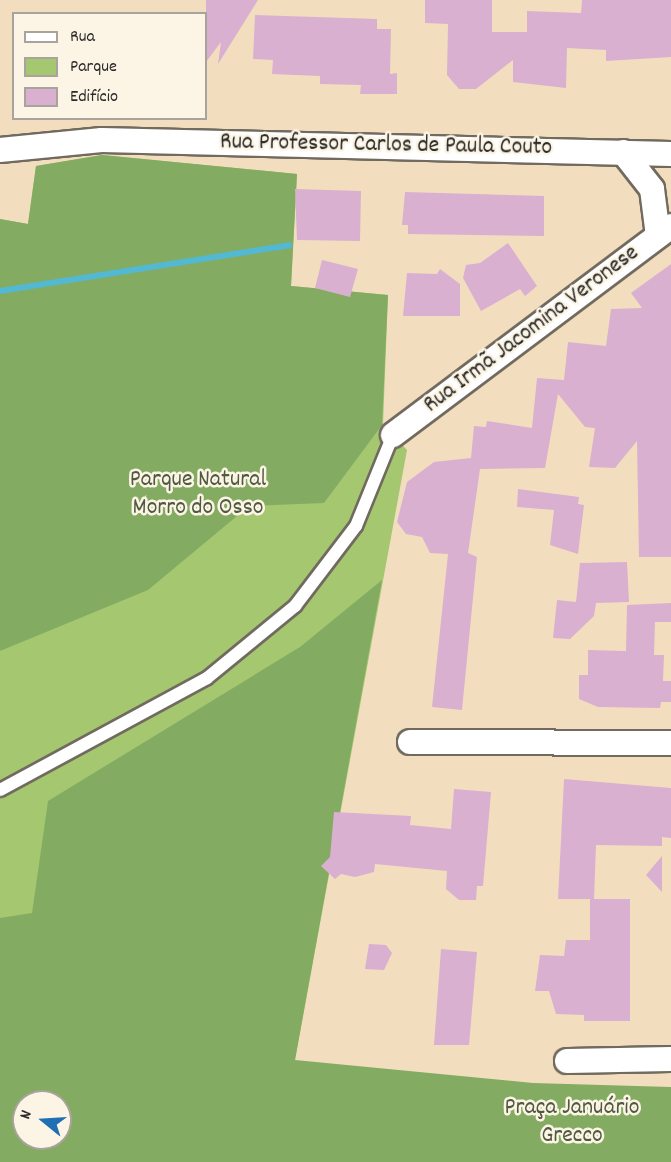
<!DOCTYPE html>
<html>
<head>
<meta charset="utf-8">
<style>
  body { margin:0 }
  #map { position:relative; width:671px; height:1162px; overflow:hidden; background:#f2debf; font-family:Dekko,sans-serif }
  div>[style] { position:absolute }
  .green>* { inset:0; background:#a4c770 }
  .forest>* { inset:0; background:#83ac62 }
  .stream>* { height:6px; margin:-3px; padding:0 3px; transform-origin:3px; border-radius:3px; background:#53b8d2 }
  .building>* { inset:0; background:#d9b0cf }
  .roads { filter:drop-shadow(2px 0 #716a5f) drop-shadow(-2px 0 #716a5f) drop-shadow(0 2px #716a5f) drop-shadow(0 -2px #716a5f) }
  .lane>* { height:12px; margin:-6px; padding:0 6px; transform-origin:6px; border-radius:6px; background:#fff }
  .street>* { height:24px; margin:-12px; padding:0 12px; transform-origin:12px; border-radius:12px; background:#fff }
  span { translate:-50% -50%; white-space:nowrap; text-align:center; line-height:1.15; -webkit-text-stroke:5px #fcf5e5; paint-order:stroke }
  .street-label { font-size:24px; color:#2b2b2b }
  .park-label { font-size:24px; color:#4f5a40 }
  .legend { position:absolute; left:12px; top:12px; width:195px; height:108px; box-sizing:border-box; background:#fcf5e5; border:2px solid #a8a49b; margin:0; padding:8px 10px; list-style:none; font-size:18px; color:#2b2b2b }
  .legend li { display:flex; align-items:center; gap:12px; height:30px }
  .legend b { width:30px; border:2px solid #a8a49b }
  .north { position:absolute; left:12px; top:1090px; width:60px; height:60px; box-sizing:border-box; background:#fcf5e5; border:2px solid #a8a49b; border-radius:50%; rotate:288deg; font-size:16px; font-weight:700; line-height:24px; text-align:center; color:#2b2b2b }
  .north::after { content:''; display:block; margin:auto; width:21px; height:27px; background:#1f6fb2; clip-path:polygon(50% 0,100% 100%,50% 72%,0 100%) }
</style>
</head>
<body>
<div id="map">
  <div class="green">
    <i style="clip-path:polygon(evenodd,102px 155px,297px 174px,291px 286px,388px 295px,383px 425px,407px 450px,295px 1060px,0 1162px,0 219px,28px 224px,36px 166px,102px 155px,24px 1102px,60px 1102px,60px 1138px,24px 1138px,24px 1102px)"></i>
  </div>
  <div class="forest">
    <i style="clip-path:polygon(102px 155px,297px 174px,291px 286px,388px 295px,382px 425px,324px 503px,249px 506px,148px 590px,0 651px,0 219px,28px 224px,36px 166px)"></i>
    <i style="clip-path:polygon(evenodd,382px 580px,295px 1060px,533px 1083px,671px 1087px,671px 1162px,0 1162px,0 918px,32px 913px,48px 801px,300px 647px,382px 580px,24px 1102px,60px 1102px,60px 1138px,24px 1138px,24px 1102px)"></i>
  </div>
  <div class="stream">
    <i style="left:0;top:291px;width:293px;rotate:-9deg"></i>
  </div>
  <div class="building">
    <i style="clip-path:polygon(206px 0,258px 0,218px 64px,221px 42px,206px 62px)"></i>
    <i style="clip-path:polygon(425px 0,492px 0,492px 32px,527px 32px,527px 11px,581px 13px,582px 0,671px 0,671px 57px,606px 61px,606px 50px,567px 48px,566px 88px,513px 82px,513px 60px,476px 89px,459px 89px,447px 75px,448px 24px,425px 23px)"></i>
    <i style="clip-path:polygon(255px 15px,377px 19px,377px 29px,391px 29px,390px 74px,397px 73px,397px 94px,360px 94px,361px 85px,320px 84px,320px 76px,272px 74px,273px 60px,253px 59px)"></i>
    <i style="clip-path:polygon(295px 189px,361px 191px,360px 241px,297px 240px)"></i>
    <i style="clip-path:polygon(405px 192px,544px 196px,544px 236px,408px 234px,408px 225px,402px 225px)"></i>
    <i style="clip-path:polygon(508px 243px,537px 286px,525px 296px,520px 289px,481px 311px,463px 278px,466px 265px,480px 263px)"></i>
    <i style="clip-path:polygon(322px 260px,358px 269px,350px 297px,315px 288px)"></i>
    <i style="clip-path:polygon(671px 264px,671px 557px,639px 557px,637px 441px,615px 468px,589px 467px,595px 428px,585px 427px,558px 394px,545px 468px,480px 469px,468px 553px,477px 557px,462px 710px,432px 707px,448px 554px,430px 553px,422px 537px,406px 534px,397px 522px,407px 482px,434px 462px,471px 458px,474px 426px,486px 427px,487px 421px,532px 428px,537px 378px,564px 380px,568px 342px,606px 346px,611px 309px,642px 308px,631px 293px)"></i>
    <i style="clip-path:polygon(440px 269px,460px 284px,460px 316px,403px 316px,407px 273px,437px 274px)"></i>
    <i style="clip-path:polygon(518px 489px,579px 497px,578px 504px,584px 505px,578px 554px,550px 545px,554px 510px,517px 507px)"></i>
    <i style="clip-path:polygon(627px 562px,629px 602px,596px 603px,594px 616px,570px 639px,553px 638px,557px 600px,576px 602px,580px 563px)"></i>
    <i style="clip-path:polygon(671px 603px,671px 622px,655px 622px,654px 655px,664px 655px,663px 681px,671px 681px,671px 702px,661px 702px,660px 708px,598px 707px,579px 699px,579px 675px,588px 675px,588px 650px,626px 651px,627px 605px)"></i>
    <i style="clip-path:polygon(564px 779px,671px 788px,671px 838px,662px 837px,662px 846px,596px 845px,594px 899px,558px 899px)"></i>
    <i style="clip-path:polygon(454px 789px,491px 792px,483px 886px,477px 886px,476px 900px,459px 900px,446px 889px,447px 871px,375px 864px,374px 872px,355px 877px,341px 874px,335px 879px,321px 866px,330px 857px,334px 812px,411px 816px,410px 825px,451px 829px)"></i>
    <i style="clip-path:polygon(662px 856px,662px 892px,646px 875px)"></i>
    <i style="clip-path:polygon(590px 899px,630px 899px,630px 1021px,584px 1021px,584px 1015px,556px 1014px,549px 991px,535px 991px,540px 955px,564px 956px,566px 940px,590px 940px)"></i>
    <i style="clip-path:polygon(369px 944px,386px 945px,392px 953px,384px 970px,365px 969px)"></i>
    <i style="clip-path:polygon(441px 949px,477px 952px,469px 1045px,434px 1045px)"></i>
  </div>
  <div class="roads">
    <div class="lane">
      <i style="left:0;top:790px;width:235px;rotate:-28.4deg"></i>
      <i style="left:207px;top:678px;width:114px;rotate:-39.3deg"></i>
      <i style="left:295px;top:606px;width:101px;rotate:-52.7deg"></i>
      <i style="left:356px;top:526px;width:98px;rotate:-67.9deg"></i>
    </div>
    <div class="street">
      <i style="left:0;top:150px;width:102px;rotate:-5.6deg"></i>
      <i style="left:102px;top:140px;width:569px;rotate:1.41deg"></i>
      <i style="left:623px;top:152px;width:47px;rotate:51.9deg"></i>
      <i style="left:652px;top:189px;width:47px;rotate:82.7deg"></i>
      <i style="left:393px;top:435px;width:348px;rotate:-36.9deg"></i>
      <i style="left:410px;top:742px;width:261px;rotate:0.2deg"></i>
      <i style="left:567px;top:1061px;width:104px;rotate:-1.1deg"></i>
    </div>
  </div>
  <div class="street-label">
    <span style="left:386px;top:146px;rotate:1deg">Rua Professor Carlos de Paula Couto</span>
    <span style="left:532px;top:330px;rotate:-37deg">Rua Irmã Jacomina Veronese</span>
  </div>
  <div class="park-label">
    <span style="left:198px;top:495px">Parque Natural<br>Morro do Osso</span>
    <span style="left:572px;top:1123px">Praça Januário<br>Grecco</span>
  </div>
  <ul class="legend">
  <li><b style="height:8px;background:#fff"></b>Rua</li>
  <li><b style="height:16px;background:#a4c770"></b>Parque</li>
  <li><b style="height:16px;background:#d9b0cf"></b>Edifício</li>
  </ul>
  <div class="north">N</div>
</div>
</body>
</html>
